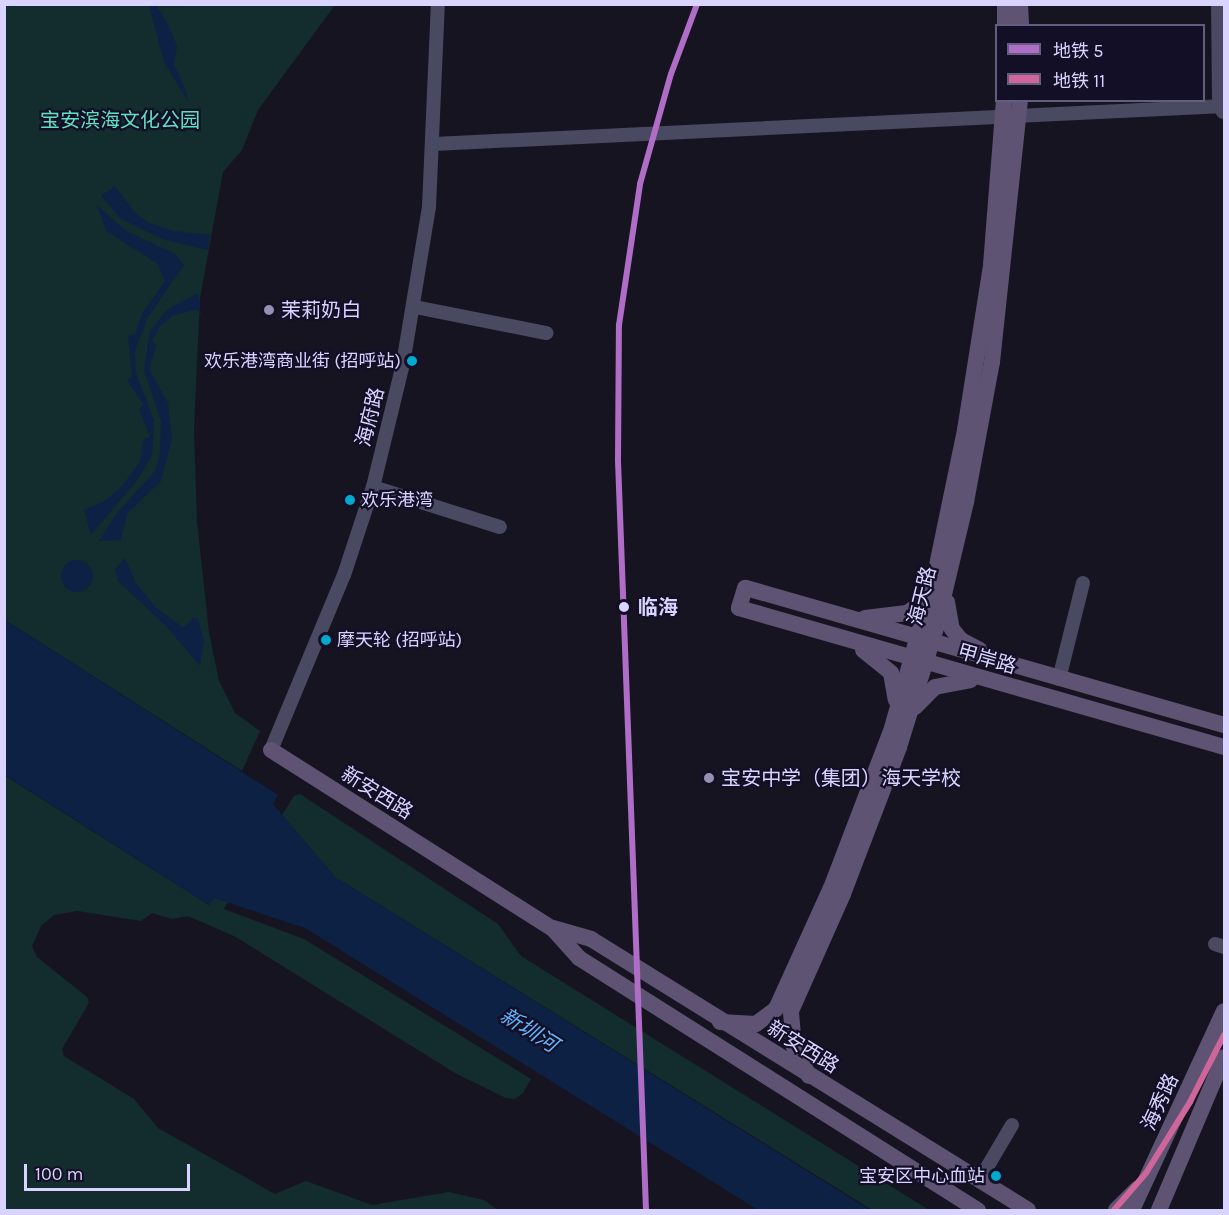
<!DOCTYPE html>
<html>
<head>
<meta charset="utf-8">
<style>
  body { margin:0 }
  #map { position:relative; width:1229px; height:1215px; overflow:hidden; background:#161421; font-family:Karla,"Noto Sans SC",sans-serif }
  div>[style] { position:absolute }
  .green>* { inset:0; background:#132c2d }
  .water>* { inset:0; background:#0d2144 }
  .round { border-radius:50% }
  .minor>* { height:14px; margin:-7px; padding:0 7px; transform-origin:7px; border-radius:7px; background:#4a4962 }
  .major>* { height:16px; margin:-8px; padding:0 8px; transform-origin:8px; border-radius:8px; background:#5e5373 }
  .metro-1>* { height:6px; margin:-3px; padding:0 3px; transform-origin:3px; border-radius:3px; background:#b06dc7 }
  .metro-2>* { height:6px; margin:-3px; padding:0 3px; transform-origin:3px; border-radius:3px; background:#ce669b }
  .dots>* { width:16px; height:16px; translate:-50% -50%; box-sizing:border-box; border:3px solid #130f26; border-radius:50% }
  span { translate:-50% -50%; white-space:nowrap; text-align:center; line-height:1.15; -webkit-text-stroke:4.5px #130f26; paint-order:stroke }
  .bus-label { font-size:18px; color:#d9d4ff }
  .right { translate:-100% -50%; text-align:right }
  .left { translate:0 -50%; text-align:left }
  .park-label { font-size:20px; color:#5fe0c0 }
  .poi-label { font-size:20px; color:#d9d4ff }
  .street-label { font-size:20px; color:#d9d4ff }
  .stop-label { font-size:20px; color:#d9d4ff; font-weight:700 }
  .water-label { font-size:21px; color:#62b6ff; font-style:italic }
  .frame { position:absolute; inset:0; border:6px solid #d9d4ff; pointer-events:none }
  .legend { position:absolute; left:995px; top:24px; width:210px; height:78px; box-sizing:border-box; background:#130f26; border:2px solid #625e7d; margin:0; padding:8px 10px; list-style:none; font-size:18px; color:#d9d4ff }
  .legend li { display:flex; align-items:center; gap:12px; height:30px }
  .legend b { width:30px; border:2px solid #625e7d }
  .scale { position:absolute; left:24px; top:1164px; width:166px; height:27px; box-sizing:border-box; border:3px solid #d9d4ff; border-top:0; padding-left:8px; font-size:18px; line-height:21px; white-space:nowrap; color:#d9d4ff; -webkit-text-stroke:4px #130f26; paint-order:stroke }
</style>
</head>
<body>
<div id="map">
  <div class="green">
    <i style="clip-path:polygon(4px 5px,335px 5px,258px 110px,242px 150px,223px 172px,200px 298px,194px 428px,197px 522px,209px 632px,219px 681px,235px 713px,260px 731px,242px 771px,5px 620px)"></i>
    <i style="clip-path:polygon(4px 775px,209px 905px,214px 898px,228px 902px,224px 909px,304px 939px,531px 1079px,523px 1093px,515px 1099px,506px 1098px,455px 1073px,236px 937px,188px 916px,172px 919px,152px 913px,141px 921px,77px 911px,54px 915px,41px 926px,32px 946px,37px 957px,87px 997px,89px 1003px,62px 1049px,64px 1056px,134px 1099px,158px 1128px,275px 1194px,306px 1181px,372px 1205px,449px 1192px,484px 1200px,498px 1210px,5px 1210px)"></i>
    <i style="clip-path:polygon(300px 794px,498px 924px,521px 956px,929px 1210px,872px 1210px,335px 877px,282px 815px,294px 796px)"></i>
  </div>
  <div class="water">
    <i style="clip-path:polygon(149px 5px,156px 5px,168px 24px,177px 46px,174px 65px,186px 90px,188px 102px,164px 62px)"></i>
    <i style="clip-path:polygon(115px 186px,136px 214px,149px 223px,173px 231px,210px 235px,208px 250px,162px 239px,121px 219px,101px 196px)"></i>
    <i style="clip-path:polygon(97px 205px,126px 231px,175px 254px,184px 265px,148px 317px,135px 351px,136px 373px,154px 420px,152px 455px,138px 479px,91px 535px,84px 510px,106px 500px,123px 485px,140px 461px,144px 439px,150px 437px,139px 409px,143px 404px,127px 380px,132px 376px,128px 336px,135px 334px,142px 314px,165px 281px,157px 263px,106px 231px)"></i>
    <i style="clip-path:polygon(198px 293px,201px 316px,197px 309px,172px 316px,160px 326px,152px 341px,156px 345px,149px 369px,168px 403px,172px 439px,161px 481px,127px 514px,121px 540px,99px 541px,117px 513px,155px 471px,160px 454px,161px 421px,144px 370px,150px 331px,168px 309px)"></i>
    <i style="clip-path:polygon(125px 558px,136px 583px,156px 608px,184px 628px,193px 618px,198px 619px,204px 640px,200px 666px,165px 625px,118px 581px,115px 569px)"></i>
    <i class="round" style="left:61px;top:560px;width:32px;height:32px"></i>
    <i style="clip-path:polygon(5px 620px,278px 795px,273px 804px,335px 877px,870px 1210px,758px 1210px,305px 928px,214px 898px,209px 905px,5px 775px)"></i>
  </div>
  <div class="minor">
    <i style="left:1218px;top:4px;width:102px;rotate:89.4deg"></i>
    <i style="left:1219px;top:106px;width:7px;rotate:56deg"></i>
    <i style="left:434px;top:144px;width:791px;rotate:-2.75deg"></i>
    <i style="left:415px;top:307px;width:134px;rotate:11.2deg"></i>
    <i style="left:373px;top:487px;width:133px;rotate:17.5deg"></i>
    <i style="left:1059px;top:679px;width:99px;rotate:-76deg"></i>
    <i style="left:271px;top:750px;width:190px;rotate:-67.4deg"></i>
    <i style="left:344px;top:575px;width:93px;rotate:-71.8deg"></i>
    <i style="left:373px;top:487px;width:127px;rotate:-76.3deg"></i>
    <i style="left:403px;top:364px;width:159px;rotate:-80.6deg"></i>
    <i style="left:429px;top:207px;width:203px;rotate:-87.5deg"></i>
    <i style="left:1215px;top:944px;width:9px;rotate:18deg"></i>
    <i style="left:979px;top:1181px;width:65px;rotate:-59.5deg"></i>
  </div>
  <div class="major">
    <i style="left:1005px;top:4px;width:22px;rotate:90deg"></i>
    <i style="left:1020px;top:4px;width:22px;rotate:87deg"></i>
    <i style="left:947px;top:602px;width:27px;rotate:80deg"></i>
    <i style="left:952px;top:629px;width:14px;rotate:51deg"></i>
    <i style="left:961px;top:640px;width:21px;rotate:28deg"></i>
    <i style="left:865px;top:618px;width:42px;rotate:-6.8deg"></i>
    <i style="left:907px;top:613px;width:16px;rotate:-35deg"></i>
    <i style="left:920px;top:604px;width:13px;rotate:-63deg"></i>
    <i style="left:863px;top:650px;width:36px;rotate:39deg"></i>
    <i style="left:891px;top:673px;width:27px;rotate:80deg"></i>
    <i style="left:915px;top:707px;width:28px;rotate:-45deg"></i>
    <i style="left:935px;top:687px;width:36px;rotate:-11deg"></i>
    <i style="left:1224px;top:725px;width:498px;rotate:-164deg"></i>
    <i style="left:745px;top:588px;width:21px;rotate:107deg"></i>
    <i style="left:739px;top:608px;width:505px;rotate:15.99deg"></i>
    <i style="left:271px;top:750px;width:333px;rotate:32.4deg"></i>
    <i style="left:552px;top:928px;width:40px;rotate:48deg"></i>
    <i style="left:579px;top:958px;width:472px;rotate:32.3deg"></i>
    <i style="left:553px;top:928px;width:40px;rotate:16deg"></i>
    <i style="left:591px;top:939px;width:514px;rotate:31.8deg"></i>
    <i style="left:720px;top:1022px;width:36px;rotate:3deg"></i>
    <i style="left:756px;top:1024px;width:25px;rotate:-37deg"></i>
    <i style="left:776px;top:1009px;width:133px;rotate:-65.6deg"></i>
    <i style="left:831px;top:888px;width:171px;rotate:-69.1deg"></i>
    <i style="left:892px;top:728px;width:159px;rotate:-74.3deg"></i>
    <i style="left:935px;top:575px;width:148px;rotate:-78.3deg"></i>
    <i style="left:965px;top:430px;width:167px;rotate:-81deg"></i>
    <i style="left:991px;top:265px;width:166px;rotate:-85.5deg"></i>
    <i style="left:809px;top:1076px;width:33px;rotate:-117deg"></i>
    <i style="left:794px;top:1047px;width:36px;rotate:-95deg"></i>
    <i style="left:791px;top:1011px;width:128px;rotate:-66deg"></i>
    <i style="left:843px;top:894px;width:157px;rotate:-69.1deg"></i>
    <i style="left:899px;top:747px;width:125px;rotate:-72.7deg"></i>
    <i style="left:936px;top:628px;width:130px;rotate:-76.6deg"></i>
    <i style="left:966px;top:502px;width:142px;rotate:-79.5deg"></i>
    <i style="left:992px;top:362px;width:263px;rotate:-83.9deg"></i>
    <i style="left:1116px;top:1210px;width:30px;rotate:-45deg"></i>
    <i style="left:1132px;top:1210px;width:219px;rotate:-65.2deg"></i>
    <i style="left:1159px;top:1210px;width:166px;rotate:-67deg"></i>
  </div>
  <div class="metro-1">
    <i style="left:646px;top:1210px;width:752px;rotate:-92.14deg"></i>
    <i style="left:618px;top:459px;width:134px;rotate:-89.6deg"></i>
    <i style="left:619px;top:325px;width:143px;rotate:-81.5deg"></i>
    <i style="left:640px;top:184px;width:114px;rotate:-74.3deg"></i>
    <i style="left:671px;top:74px;width:75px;rotate:-69.6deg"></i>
  </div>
  <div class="metro-2">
    <i style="left:1114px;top:1210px;width:49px;rotate:-49.1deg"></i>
    <i style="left:1146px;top:1173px;width:84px;rotate:-58.2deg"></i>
    <i style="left:1190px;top:1102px;width:75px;rotate:-63.1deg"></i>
  </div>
  <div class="dots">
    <i style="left:269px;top:310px;background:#9591b1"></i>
    <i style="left:412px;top:361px;background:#00a9ce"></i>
    <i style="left:350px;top:500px;background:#00a9ce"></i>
    <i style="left:624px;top:607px;background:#d9d4ff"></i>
    <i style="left:326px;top:640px;background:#00a9ce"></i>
    <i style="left:709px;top:778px;background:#9591b1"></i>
    <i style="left:996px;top:1176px;background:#00a9ce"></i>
  </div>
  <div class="bus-label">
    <span class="right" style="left:401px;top:361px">欢乐港湾商业街 (招呼站)</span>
    <span class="left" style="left:361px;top:500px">欢乐港湾</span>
    <span class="left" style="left:337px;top:640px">摩天轮 (招呼站)</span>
    <span class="right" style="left:985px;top:1176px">宝安区中心血站</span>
  </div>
  <div class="park-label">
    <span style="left:120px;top:120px">宝安滨海文化公园</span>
  </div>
  <div class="poi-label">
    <span class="left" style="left:281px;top:310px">茉莉奶白</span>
    <span class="left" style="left:721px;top:778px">宝安中学（集团）海天学校</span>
  </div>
  <div class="street-label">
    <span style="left:370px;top:417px;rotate:-76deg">海府路</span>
    <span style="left:922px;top:596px;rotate:-76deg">海天路</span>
    <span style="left:987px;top:659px;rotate:16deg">甲岸路</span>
    <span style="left:377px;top:793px;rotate:32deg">新安西路</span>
    <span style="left:803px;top:1047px;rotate:32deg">新安西路</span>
    <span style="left:1160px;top:1102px;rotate:-65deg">海秀路</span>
  </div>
  <div class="stop-label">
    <span class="left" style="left:638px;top:607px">临海</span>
  </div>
  <div class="water-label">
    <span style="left:529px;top:1030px;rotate:32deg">新圳河</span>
  </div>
  <div class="frame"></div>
  <ul class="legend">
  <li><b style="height:8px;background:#b06dc7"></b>地铁 5</li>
  <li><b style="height:8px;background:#ce669b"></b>地铁 11</li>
  </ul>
  <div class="scale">100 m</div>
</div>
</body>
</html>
